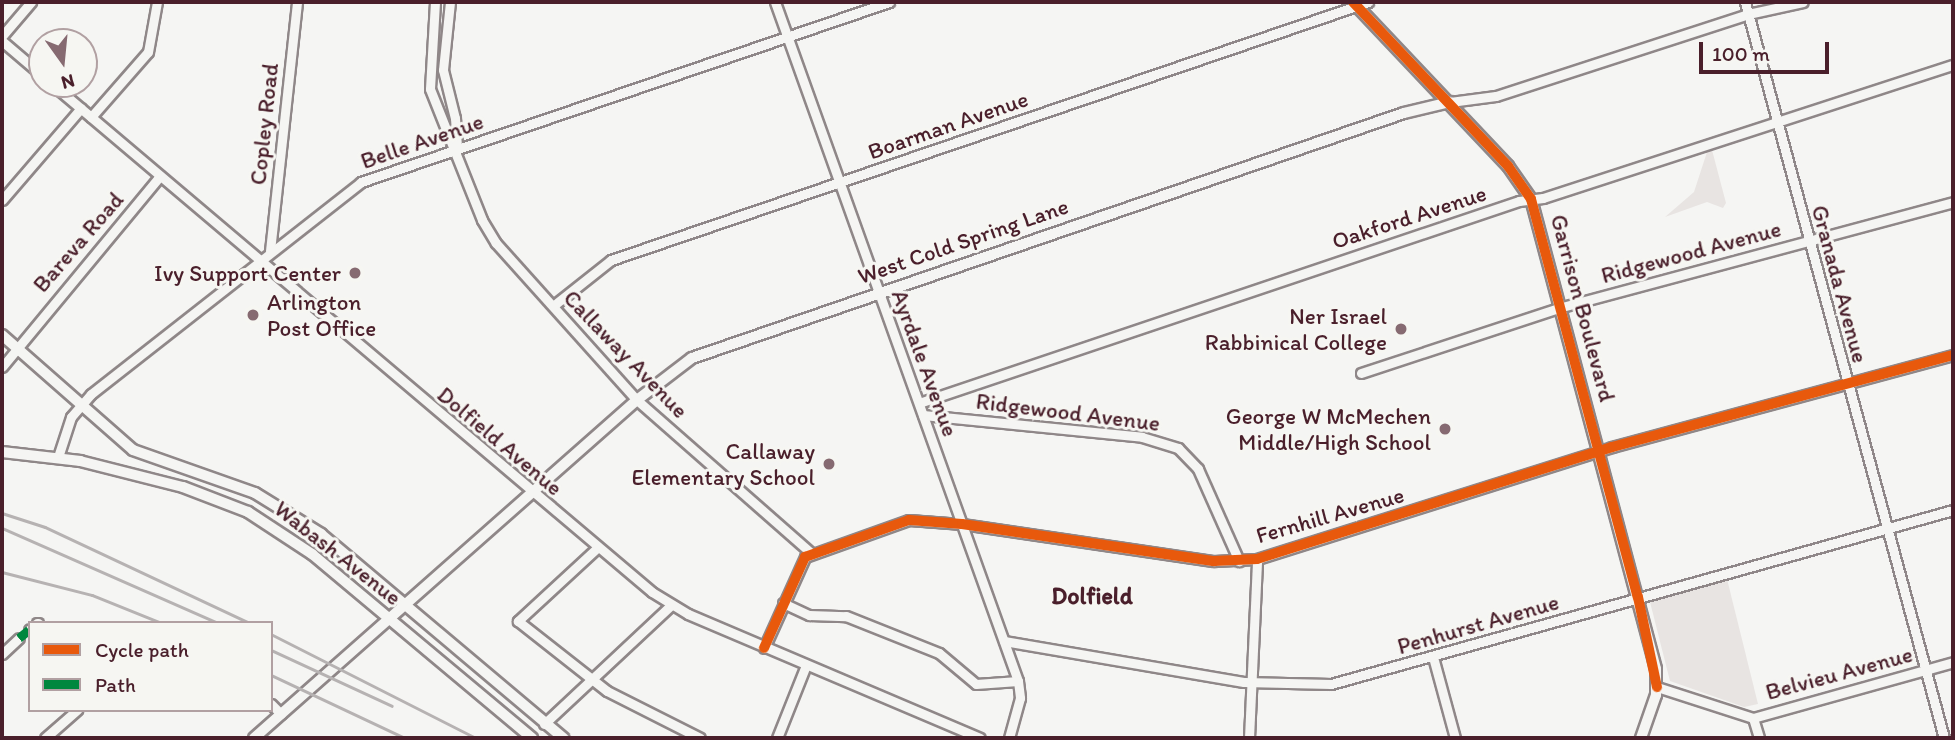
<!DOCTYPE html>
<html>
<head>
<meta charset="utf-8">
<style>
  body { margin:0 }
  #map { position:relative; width:1955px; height:740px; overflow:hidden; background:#f5f5f3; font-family:Itim,sans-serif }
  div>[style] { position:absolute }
  .green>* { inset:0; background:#e8e4e2 }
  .roads { filter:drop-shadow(2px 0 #8f8788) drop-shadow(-2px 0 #8f8788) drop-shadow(0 2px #8f8788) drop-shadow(0 -2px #8f8788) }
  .minor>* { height:9px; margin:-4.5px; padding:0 4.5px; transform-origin:4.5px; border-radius:4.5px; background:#f5f5f3 }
  .major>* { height:10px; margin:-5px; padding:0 5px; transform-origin:5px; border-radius:5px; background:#f5f5f3 }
  .rail>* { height:2.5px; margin:-1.25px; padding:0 1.25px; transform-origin:1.25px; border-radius:1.25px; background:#b6b2b2 }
  .quiet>* { height:9px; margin-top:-4.5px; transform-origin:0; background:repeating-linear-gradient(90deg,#00873e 0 18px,transparent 0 27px) }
  .cycleway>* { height:10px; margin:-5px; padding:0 5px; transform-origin:5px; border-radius:5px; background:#e8590c }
  .dots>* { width:19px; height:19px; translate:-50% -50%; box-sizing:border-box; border:4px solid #f6f6f2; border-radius:50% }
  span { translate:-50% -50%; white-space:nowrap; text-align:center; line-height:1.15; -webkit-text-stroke:6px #f6f6f2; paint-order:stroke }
  .street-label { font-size:23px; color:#4a1f2b }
  .poi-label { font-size:23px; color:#4a1f2b }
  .right { translate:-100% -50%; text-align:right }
  .left { translate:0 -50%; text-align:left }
  .neighbourhood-label { font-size:24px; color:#4a1f2b; font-weight:700 }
  .frame { position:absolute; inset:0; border:4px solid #4a1f2b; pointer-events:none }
  .legend { position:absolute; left:28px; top:621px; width:245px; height:91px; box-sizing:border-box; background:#f6f6f2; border:2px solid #b1a0a2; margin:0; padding:9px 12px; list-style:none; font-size:21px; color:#4a1f2b }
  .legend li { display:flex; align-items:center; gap:14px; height:35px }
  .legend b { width:35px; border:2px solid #b1a0a2 }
  .north { position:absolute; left:28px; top:28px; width:70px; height:70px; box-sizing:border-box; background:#f6f6f2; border:2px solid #b1a0a2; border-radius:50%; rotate:165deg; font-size:19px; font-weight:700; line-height:28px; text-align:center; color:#4a1f2b }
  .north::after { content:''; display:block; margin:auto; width:24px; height:32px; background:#866a71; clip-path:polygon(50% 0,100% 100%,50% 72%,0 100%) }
  .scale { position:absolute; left:1699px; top:42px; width:130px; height:32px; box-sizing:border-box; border:4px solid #4a1f2b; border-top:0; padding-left:9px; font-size:21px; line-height:24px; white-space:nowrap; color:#4a1f2b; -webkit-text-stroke:5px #f6f6f2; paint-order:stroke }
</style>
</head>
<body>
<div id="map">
  <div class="green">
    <i style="clip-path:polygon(1712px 150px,1726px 203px,1723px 208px,1707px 202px,1665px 217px,1694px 192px,1707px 152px)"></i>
    <i style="clip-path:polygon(1726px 578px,1727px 579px,1758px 704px,1744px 707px,1670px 681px,1650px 602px)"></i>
  </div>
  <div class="roads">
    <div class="minor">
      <i style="left:435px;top:2px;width:87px;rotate:93.3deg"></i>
      <i style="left:430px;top:89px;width:141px;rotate:68.3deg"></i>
      <i style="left:482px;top:220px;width:27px;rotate:59deg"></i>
      <i style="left:496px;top:243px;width:211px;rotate:48.1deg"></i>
      <i style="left:637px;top:400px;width:232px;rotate:41.3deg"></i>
      <i style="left:450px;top:2px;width:68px;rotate:95.9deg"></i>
      <i style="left:443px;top:70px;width:49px;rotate:76deg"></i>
      <i style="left:455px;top:118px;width:31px;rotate:86deg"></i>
      <i style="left:775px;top:2px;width:721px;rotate:70.31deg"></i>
      <i style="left:1018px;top:681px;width:17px;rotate:83deg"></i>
      <i style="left:1020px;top:698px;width:41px;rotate:105.4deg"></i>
      <i style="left:1745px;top:2px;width:762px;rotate:74.87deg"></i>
      <i style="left:2px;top:36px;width:45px;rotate:-49.5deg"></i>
      <i style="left:2px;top:41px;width:52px;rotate:40.4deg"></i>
      <i style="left:52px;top:84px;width:786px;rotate:40.25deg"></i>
      <i style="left:652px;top:592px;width:42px;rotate:31.4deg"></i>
      <i style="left:688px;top:614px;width:317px;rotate:23deg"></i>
      <i style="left:1450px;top:102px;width:46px;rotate:-7.4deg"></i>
      <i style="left:1496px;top:96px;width:265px;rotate:-18deg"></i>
      <i style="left:1748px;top:14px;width:56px;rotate:-12.3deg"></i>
      <i style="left:91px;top:117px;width:86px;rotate:-48.8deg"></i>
      <i style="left:148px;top:52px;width:51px;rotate:-79.8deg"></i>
      <i style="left:2px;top:200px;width:121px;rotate:-49.3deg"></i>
      <i style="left:270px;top:251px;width:250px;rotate:-83.8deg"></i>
      <i style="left:553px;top:306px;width:74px;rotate:-38.4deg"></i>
      <i style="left:611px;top:260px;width:800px;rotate:-18.82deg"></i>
      <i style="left:2px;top:367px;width:248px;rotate:-50.4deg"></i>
      <i style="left:1361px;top:373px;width:212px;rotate:-18.2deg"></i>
      <i style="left:1562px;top:307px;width:405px;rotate:-15deg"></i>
      <i style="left:919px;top:403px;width:633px;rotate:-18.61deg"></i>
      <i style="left:1519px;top:201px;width:24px;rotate:-7deg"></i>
      <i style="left:1543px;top:198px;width:431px;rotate:-18deg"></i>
      <i style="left:923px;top:415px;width:220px;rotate:5.7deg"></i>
      <i style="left:1142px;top:437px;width:38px;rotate:17deg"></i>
      <i style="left:1178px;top:448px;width:29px;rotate:46deg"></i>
      <i style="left:1198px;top:469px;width:101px;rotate:66deg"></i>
      <i style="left:58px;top:457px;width:42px;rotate:-72deg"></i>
      <i style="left:71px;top:417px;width:30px;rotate:-49deg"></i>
      <i style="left:91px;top:394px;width:343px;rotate:-38.1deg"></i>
      <i style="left:361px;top:182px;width:558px;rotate:-18.82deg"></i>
      <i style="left:597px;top:548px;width:108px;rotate:137.3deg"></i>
      <i style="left:518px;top:621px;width:113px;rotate:38.2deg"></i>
      <i style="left:607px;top:691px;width:104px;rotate:26.8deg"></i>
      <i style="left:783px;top:603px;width:29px;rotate:25deg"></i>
      <i style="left:809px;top:615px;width:37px;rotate:2deg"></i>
      <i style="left:846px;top:616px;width:100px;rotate:21.7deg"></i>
      <i style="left:939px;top:653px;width:48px;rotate:40deg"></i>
      <i style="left:976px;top:684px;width:42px;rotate:-4.1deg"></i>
      <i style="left:37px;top:623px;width:1px"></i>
      <i style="left:29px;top:630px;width:1px;rotate:-45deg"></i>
      <i style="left:1004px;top:641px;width:243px;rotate:9.7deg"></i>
      <i style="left:1244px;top:682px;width:87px;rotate:1.3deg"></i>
      <i style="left:1331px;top:684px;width:646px;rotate:-15.63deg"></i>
      <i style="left:764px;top:648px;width:100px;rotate:-65.7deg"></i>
      <i style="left:805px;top:557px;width:110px;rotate:-19.6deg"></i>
      <i style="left:909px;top:520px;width:53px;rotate:4.3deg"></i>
      <i style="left:962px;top:524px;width:255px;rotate:8.4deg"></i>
      <i style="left:1214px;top:561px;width:43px;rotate:-2.7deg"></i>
      <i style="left:1257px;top:559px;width:372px;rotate:-17.5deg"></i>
      <i style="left:1612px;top:447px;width:353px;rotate:-15.1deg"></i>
      <i style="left:2px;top:654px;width:23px;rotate:-43deg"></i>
      <i style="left:1433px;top:657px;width:84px;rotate:74.8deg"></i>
      <i style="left:1657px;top:687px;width:101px;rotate:17.9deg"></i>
      <i style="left:1753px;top:718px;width:208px;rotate:-15.6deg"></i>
      <i style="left:271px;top:704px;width:14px;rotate:45deg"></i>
      <i style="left:1753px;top:718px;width:21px;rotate:73deg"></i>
      <i style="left:544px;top:724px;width:174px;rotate:-43.1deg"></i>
      <i style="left:45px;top:738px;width:43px;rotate:-41.2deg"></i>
      <i style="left:777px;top:738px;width:79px;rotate:-68.3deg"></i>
      <i style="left:1249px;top:738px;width:179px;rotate:-87.4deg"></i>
    </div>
    <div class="major">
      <i style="left:1353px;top:2px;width:226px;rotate:46.6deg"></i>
      <i style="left:1508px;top:166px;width:40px;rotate:55.1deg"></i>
      <i style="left:1531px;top:199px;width:486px;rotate:75.1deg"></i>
      <i style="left:1656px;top:669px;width:26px;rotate:90deg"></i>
      <i style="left:1656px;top:695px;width:46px;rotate:109.2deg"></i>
      <i style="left:2px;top:335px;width:174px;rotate:41.3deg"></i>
      <i style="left:133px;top:450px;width:129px;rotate:19.4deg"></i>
      <i style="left:255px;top:493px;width:78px;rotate:31.8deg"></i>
      <i style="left:321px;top:534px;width:317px;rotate:40.1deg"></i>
      <i style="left:2px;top:452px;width:79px;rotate:6.6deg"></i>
      <i style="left:80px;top:461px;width:106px;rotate:14.2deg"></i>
      <i style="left:183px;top:487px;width:70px;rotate:21deg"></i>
      <i style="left:248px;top:512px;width:77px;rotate:33.3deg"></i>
      <i style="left:312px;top:554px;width:287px;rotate:39.9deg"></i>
      <i style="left:254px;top:738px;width:511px;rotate:-41.43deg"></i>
      <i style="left:637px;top:400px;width:69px;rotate:-37.4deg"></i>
      <i style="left:692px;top:358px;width:753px;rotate:-18.99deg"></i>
      <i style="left:1404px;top:113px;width:47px;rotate:-13.4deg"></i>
    </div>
  </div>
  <div class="rail">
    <i style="left:2px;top:513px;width:45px;rotate:18deg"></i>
    <i style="left:45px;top:527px;width:226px;rotate:25.1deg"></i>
    <i style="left:2px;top:528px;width:236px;rotate:23.7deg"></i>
    <i style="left:2px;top:572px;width:93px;rotate:14.3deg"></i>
    <i style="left:92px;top:595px;width:75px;rotate:21.8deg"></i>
    <i style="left:271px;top:634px;width:230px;rotate:26.9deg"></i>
    <i style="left:271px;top:650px;width:133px;rotate:24.8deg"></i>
    <i style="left:271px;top:675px;width:148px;rotate:25.2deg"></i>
  </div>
  <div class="quiet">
    <i style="left:19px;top:638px;width:13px;rotate:-39deg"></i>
  </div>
  <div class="cycleway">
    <i style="left:1353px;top:2px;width:226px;rotate:46.6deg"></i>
    <i style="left:1508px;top:166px;width:40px;rotate:55.1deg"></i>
    <i style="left:1531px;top:199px;width:412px;rotate:75deg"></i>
    <i style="left:1638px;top:597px;width:92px;rotate:78.1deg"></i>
    <i style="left:764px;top:648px;width:100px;rotate:-65.7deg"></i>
    <i style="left:805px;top:557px;width:110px;rotate:-19.6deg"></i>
    <i style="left:909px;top:520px;width:53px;rotate:4.3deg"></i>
    <i style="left:962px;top:524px;width:255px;rotate:8.4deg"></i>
    <i style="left:1214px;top:561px;width:43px;rotate:-2.7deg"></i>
    <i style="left:1257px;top:559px;width:372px;rotate:-17.5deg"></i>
    <i style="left:1612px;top:447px;width:353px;rotate:-15.1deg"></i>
  </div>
  <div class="dots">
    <i style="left:355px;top:273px;background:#866a71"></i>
    <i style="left:253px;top:315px;background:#866a71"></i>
    <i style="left:1401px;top:329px;background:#866a71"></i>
    <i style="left:1445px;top:429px;background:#866a71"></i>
    <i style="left:829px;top:464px;background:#866a71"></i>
  </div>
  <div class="street-label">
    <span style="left:264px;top:124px;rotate:-84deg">Copley Road</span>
    <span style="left:948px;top:125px;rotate:-19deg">Boarman Avenue</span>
    <span style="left:422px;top:141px;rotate:-19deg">Belle Avenue</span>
    <span style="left:1409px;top:217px;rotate:-18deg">Oakford Avenue</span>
    <span style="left:963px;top:241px;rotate:-19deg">West Cold Spring Lane</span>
    <span style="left:78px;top:242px;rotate:-49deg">Bareva Road</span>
    <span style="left:1691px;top:252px;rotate:-15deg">Ridgewood Avenue</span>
    <span style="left:1840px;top:284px;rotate:75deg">Granada Avenue</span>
    <span style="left:1583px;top:308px;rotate:75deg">Garrison Boulevard</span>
    <span style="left:626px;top:354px;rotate:46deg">Callaway Avenue</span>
    <span style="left:925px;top:363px;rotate:70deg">Ayrdale Avenue</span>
    <span style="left:1068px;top:412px;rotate:7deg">Ridgewood Avenue</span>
    <span style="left:500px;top:441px;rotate:40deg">Dolfield Avenue</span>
    <span style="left:1330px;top:515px;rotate:-16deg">Fernhill Avenue</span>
    <span style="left:338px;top:553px;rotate:38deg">Wabash Avenue</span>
    <span style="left:1478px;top:624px;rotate:-16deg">Penhurst Avenue</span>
    <span style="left:1839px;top:673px;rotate:-15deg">Belvieu Avenue</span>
  </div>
  <div class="poi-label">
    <span class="right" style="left:341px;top:273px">Ivy Support Center</span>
    <span class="left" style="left:267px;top:315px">Arlington<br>Post Office</span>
    <span class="right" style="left:1387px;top:329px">Ner Israel<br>Rabbinical College</span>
    <span class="right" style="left:1431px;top:429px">George W McMechen<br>Middle/High School</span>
    <span class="right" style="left:815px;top:464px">Callaway<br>Elementary School</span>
  </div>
  <div class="neighbourhood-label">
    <span style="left:1092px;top:596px">Dolfield</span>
  </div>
  <div class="frame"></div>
  <ul class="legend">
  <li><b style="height:9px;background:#e8590c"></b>Cycle path</li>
  <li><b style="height:9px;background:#00873e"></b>Path</li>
  </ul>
  <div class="north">N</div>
  <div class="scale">100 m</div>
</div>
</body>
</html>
